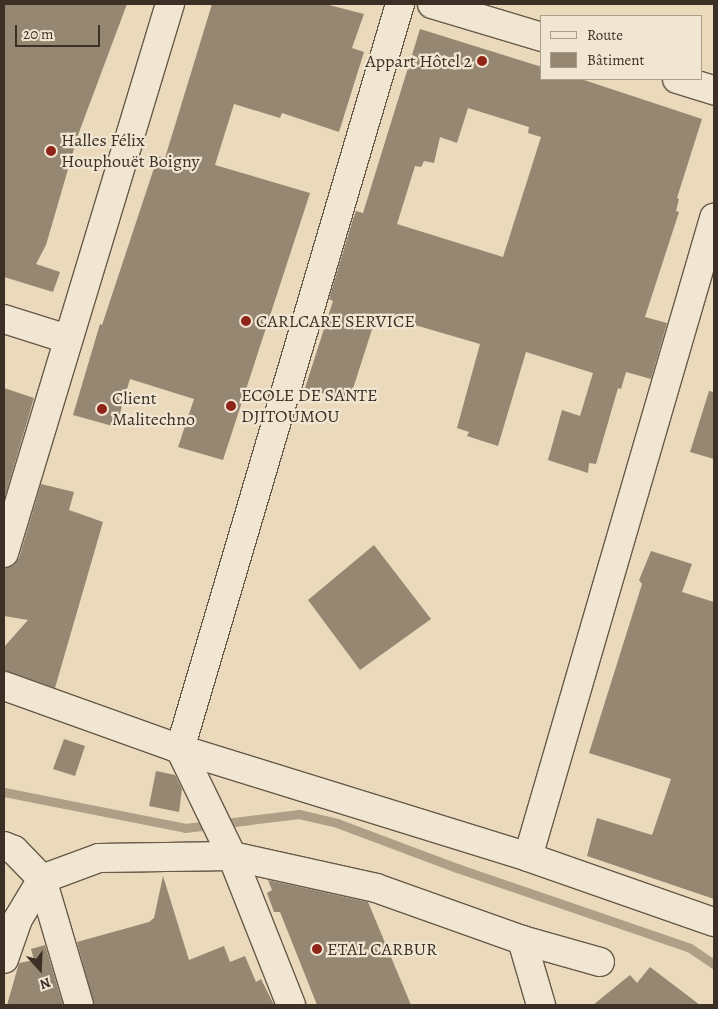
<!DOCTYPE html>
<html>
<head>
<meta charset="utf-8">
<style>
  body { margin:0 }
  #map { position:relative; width:718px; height:1009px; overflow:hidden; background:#ead9ba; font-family:Alegreya,serif }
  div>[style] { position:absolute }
  .stream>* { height:9px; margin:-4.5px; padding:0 4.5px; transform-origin:4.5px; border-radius:4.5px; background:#af9f87 }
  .building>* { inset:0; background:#968772 }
  .roads { filter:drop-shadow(1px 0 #685a4a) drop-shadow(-1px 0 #685a4a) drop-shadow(0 1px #685a4a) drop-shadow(0 -1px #685a4a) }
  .minor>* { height:28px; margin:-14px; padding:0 14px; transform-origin:14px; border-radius:14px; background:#f1e6d2 }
  .dots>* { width:14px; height:14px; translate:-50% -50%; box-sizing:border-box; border:2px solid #f1e6d2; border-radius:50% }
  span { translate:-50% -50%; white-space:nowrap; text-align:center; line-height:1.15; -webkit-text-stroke:4.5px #f1e6d2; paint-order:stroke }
  .poi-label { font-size:18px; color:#3c2f25 }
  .right { translate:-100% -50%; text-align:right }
  .left { translate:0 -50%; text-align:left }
  .frame { position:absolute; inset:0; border:5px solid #3c2f25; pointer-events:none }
  .legend { position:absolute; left:540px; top:15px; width:162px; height:65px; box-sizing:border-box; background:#f1e6d2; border:1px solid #a99d8d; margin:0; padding:6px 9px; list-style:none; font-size:15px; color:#3c2f25 }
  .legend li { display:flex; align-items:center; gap:10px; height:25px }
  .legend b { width:25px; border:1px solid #a99d8d }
  .north { position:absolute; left:15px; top:944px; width:50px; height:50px; -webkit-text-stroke:4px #f1e6d2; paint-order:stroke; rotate:160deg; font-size:14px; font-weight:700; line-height:20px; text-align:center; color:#3c2f25 }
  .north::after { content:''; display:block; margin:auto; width:18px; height:22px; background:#3c2f25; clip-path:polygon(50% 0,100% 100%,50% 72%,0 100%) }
  .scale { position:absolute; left:15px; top:25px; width:85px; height:22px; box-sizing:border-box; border:2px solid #3c2f25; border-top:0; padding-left:6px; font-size:15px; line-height:18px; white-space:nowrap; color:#3c2f25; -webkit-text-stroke:4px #f1e6d2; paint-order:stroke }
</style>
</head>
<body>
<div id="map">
  <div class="stream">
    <i style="left:4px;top:792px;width:185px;rotate:11.2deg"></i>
    <i style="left:185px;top:828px;width:115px;rotate:-7deg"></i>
    <i style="left:299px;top:814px;width:39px;rotate:13deg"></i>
    <i style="left:337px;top:823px;width:128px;rotate:20.6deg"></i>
    <i style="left:457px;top:868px;width:246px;rotate:18.9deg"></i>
    <i style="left:690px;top:948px;width:29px;rotate:34deg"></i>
  </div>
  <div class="building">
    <i style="clip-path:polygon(4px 4px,127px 4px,78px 135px,46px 245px,36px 264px,60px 272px,53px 292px,4px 277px)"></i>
    <i style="clip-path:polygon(212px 4px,325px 4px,364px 14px,352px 48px,364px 52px,339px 132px,282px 113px,280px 118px,234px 104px,215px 165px,310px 193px,223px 460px,178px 447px,194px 399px,130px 379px,116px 427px,73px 415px,100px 324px,102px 325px,158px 156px,165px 158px)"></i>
    <i style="clip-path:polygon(evenodd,420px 29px,542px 67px,542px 79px,581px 79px,702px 119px,677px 198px,679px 199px,676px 211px,679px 212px,645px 317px,667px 323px,651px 379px,626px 372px,621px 389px,618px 388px,596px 464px,589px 463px,588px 473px,548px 460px,562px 410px,580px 416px,593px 373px,526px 352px,498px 446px,467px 436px,469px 432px,457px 428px,480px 344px,377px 314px,349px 401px,305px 388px,333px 301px,329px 299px,353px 219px,356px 211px,363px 213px,420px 29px,468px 108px,529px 127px,528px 133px,541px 137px,503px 257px,397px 224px,415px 166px,421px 167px,424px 161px,434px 163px,440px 137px,457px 143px,468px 108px)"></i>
    <i style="clip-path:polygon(4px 388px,34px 398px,4px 500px)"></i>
    <i style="clip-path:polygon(709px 391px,714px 392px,714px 459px,690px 452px)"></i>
    <i style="clip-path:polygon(41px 484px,74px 492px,69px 510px,103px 522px,55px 688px,4px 671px,4px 647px,28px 620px,4px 616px,4px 568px,14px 565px,19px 558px)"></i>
    <i style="clip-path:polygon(374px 545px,431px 619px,360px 670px,308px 600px)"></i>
    <i style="clip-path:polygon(651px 551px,692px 564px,682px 592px,714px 602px,714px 899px,587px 856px,597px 818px,652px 835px,671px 779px,589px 753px,642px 584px,639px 580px)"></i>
    <i style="clip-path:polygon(64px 739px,85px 746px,75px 776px,53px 769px)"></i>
    <i style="clip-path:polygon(156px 771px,175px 775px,182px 789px,179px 812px,149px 806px)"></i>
    <i style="clip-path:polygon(163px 876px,189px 960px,224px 946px,230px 962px,245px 956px,256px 982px,261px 979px,274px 1005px,94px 1005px,77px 942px,149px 922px,154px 918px)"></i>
    <i style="clip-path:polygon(268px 880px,368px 902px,411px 1005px,317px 1005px,280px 912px,274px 912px,267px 893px,272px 890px)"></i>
    <i style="clip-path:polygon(45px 945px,63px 1005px,7px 1005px,19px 963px,34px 960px,31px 949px)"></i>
    <i style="clip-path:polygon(650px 967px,700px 1005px,593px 1005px,630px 975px,637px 983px)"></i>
  </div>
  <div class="roads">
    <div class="minor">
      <i style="left:432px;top:4px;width:115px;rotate:16.7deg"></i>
      <i style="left:677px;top:79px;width:39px;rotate:17deg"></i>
      <i style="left:4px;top:319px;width:67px;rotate:17.4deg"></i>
      <i style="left:4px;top:553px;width:574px;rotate:-73.18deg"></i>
      <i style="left:4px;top:686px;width:187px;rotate:19.7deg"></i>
      <i style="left:180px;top:749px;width:364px;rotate:17.2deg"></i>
      <i style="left:528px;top:857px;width:197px;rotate:19.3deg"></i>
      <i style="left:4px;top:846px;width:11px;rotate:22deg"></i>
      <i style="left:14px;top:850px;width:40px;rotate:46deg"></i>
      <i style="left:42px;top:879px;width:131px;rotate:73.6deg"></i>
      <i style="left:528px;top:857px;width:666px;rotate:-73.77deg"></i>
      <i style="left:522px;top:940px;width:68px;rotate:73.7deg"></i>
      <i style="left:4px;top:959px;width:42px;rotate:-70.7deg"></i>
      <i style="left:18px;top:919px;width:47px;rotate:-59deg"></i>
      <i style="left:42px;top:879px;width:61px;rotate:-20.2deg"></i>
      <i style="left:99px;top:858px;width:133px;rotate:-0.9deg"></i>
      <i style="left:232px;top:856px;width:148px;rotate:12.5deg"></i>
      <i style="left:376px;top:888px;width:155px;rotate:19.6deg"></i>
      <i style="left:522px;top:940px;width:81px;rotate:15.8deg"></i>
      <i style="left:291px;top:1005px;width:160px;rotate:-111.6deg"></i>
      <i style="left:232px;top:856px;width:119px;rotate:-115.9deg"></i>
      <i style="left:180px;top:749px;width:777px;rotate:-73.55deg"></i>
    </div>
  </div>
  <div class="dots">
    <i style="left:482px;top:61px;background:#8f2418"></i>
    <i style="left:51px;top:151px;background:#8f2418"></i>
    <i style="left:246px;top:321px;background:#8f2418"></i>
    <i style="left:231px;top:406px;background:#8f2418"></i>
    <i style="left:102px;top:409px;background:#8f2418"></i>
    <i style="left:317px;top:949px;background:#8f2418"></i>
  </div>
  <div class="poi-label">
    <span class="right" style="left:472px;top:61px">Appart Hôtel 2</span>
    <span class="left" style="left:61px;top:151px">Halles Félix<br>Houphouët Boigny</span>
    <span class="left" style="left:256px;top:321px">CARLCARE SERVICE</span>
    <span class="left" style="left:241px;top:406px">ECOLE DE SANTE<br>DJITOUMOU</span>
    <span class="left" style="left:112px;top:409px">Client<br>Malitechno</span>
    <span class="left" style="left:327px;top:949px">ETAL CARBUR</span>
  </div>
  <div class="frame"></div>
  <ul class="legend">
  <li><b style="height:6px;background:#f1e6d2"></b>Route</li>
  <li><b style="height:14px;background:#968772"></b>Bâtiment</li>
  </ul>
  <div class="north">N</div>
  <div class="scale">20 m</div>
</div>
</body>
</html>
